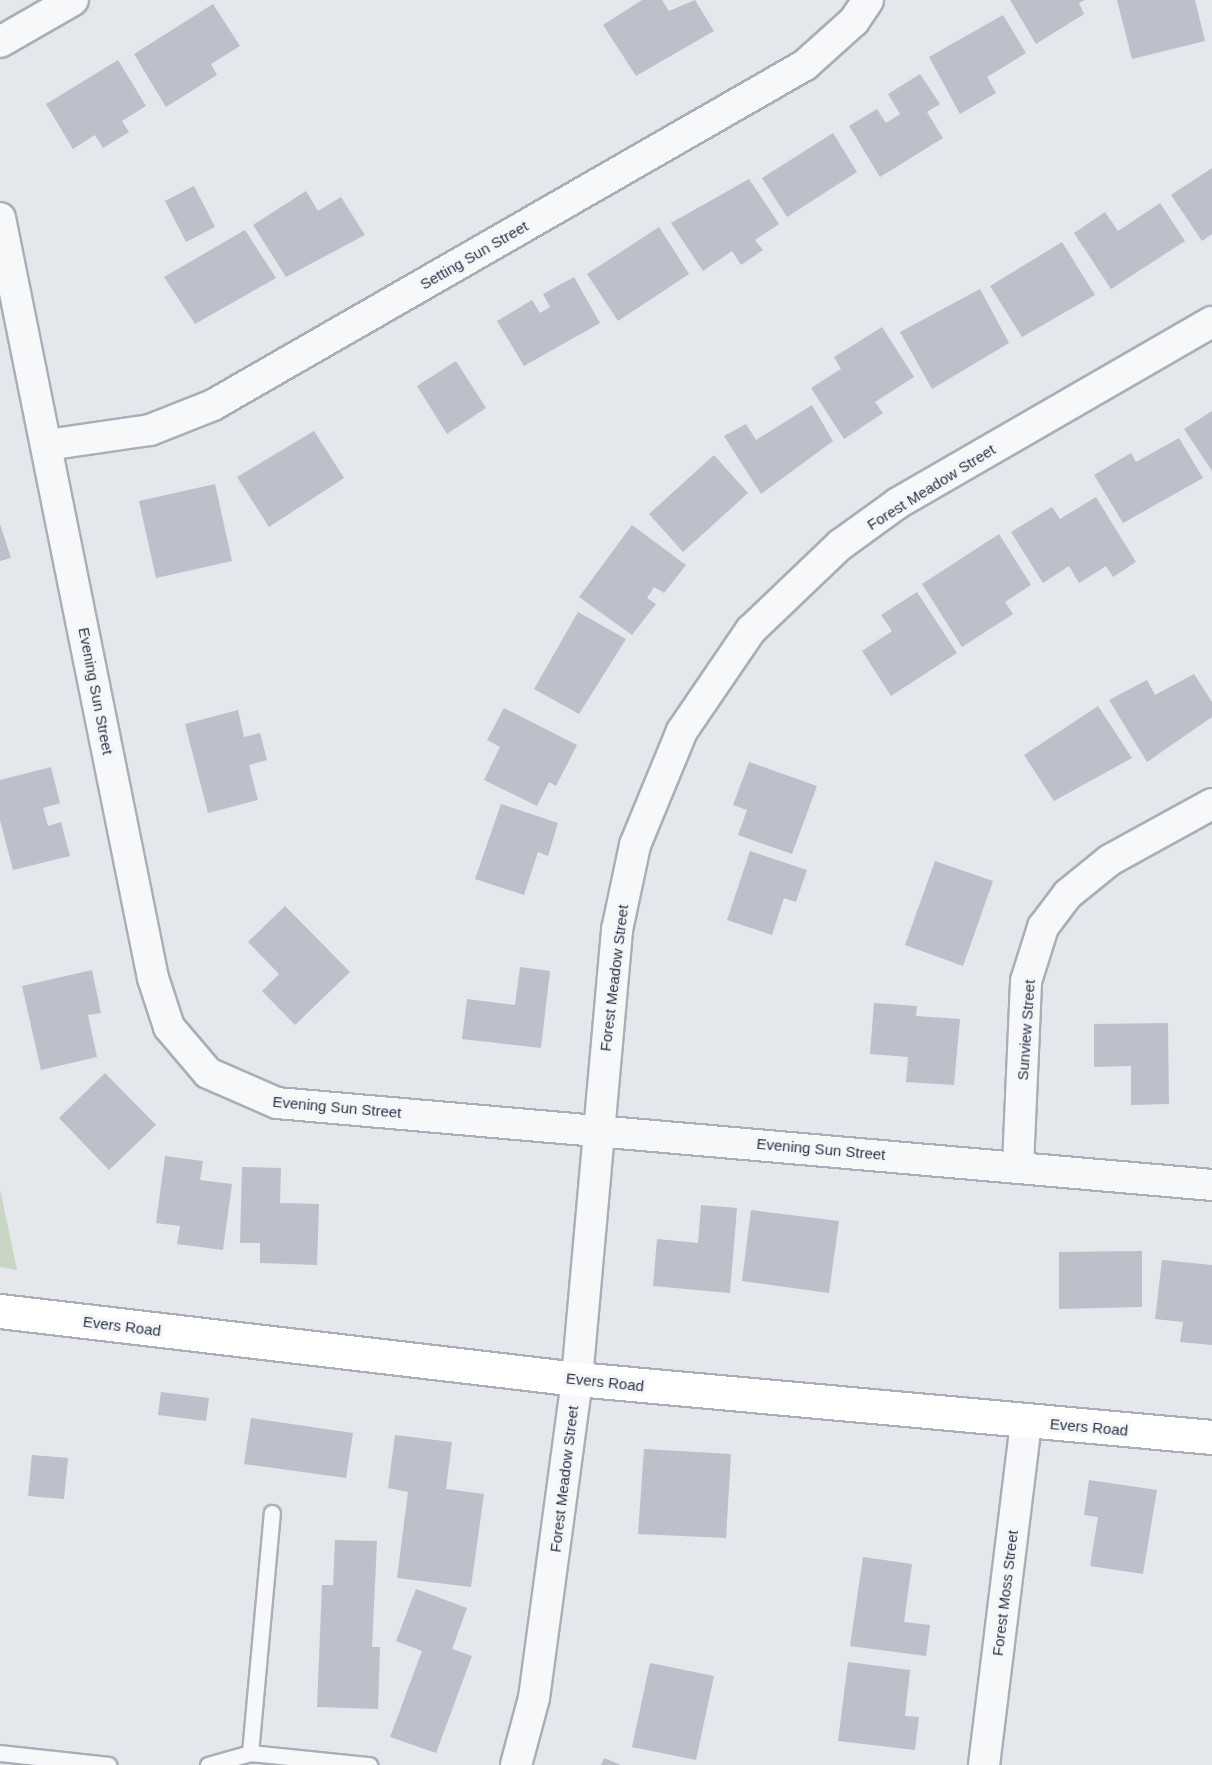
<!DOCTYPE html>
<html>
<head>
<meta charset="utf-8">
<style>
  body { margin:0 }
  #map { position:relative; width:1212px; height:1765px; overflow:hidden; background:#e4e7ec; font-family:Arial,sans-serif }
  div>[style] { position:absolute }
  .green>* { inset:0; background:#c9d6c5 }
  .building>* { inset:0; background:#bbc0ca }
  .roads { filter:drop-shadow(2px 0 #a9aeb7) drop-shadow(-2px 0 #a9aeb7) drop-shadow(0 2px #a9aeb7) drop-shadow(0 -2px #a9aeb7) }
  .lane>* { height:15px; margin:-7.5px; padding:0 7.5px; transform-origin:7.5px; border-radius:7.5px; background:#f7f8fa }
  .street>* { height:30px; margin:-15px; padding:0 15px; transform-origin:15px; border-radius:15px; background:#f7f8fa }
  .secondary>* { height:33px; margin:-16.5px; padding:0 16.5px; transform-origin:16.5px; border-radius:16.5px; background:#fff }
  span { translate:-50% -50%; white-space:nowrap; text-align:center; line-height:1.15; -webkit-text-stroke:6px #f4f6f9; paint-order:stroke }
  .street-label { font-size:15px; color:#2b3445 }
</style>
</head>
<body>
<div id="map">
  <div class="green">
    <i style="clip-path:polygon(0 1189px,17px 1270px,0 1267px)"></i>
  </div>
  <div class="building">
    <i style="clip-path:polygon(642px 0,662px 0,669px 11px,695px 0,714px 31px,636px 76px,603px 25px)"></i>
    <i style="clip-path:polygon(1010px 0,1085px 0,1079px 3px,1084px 14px,1036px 44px)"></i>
    <i style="clip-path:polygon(1117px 0,1195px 0,1205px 41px,1132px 59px)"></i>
    <i style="clip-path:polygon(213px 4px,240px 46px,211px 64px,217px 75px,166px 107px,134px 54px)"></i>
    <i style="clip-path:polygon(1003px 15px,1026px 53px,987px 77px,996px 93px,960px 114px,929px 57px)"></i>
    <i style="clip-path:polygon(118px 60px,146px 106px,122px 121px,129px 132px,103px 148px,95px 135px,73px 149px,46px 104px)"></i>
    <i style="clip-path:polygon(920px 74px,940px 104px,927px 112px,943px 138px,880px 177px,849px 126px,877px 109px,886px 123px,900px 114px,888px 94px)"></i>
    <i style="clip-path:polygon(833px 133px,857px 172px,787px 217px,762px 178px)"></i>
    <i style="clip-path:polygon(1212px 168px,1212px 234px,1202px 241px,1171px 195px)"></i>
    <i style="clip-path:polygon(749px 179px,779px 224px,755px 240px,763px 250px,741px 265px,732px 251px,703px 271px,671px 223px)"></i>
    <i style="clip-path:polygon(194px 186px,215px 227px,186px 242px,165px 201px)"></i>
    <i style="clip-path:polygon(306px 191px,318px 211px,341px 197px,365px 235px,286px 277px,253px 225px)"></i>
    <i style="clip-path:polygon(1160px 203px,1185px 241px,1111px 289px,1074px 233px,1105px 212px,1118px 231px)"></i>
    <i style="clip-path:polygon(659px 227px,689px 274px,618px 321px,587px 274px)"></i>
    <i style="clip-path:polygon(245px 230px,276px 278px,195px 324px,164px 277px)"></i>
    <i style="clip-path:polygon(1062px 242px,1095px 295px,1022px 337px,990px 286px)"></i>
    <i style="clip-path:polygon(574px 277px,600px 323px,524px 366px,497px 321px,532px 300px,540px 313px,550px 307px,543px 294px)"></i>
    <i style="clip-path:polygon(980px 289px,1009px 343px,932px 389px,900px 332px)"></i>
    <i style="clip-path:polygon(882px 327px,914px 377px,875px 402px,883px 413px,844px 439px,811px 388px,841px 369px,834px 357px)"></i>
    <i style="clip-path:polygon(456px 361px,486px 408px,447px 434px,417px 386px)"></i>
    <i style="clip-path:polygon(812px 405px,833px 441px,761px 494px,724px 436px,746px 424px,756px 440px)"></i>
    <i style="clip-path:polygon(1212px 411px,1212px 471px,1184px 429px)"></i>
    <i style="clip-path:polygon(314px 431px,344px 478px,269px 527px,237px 477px)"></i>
    <i style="clip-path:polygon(1179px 438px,1203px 478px,1123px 523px,1094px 475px,1131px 453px,1136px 462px)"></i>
    <i style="clip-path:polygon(714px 455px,748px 493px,683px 552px,649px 514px)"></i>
    <i style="clip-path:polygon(215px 484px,232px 561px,156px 578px,139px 501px)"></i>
    <i style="clip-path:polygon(1096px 497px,1136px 562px,1113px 577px,1106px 566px,1079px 583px,1069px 566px,1043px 583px,1011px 532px,1052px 507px,1060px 519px)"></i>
    <i style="clip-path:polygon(0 524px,11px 558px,0 561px)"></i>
    <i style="clip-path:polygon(632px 525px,686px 565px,664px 593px,654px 587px,647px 598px,656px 604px,632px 635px,579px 597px)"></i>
    <i style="clip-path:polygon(999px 534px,1031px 585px,1005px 602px,1013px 614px,962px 647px,922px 584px)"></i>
    <i style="clip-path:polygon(917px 592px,957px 653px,891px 696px,862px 651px,892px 631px,881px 615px)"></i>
    <i style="clip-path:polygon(578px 612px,626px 639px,579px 714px,534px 689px)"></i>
    <i style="clip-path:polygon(1194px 674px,1212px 702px,1212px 717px,1147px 762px,1109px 700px,1147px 680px,1155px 695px)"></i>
    <i style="clip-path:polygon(1098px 706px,1132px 758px,1054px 801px,1024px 755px)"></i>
    <i style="clip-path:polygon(504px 708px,577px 745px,556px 786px,549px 782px,537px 806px,484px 780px,500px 747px,487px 740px)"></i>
    <i style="clip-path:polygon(238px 710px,244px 737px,260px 733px,267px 760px,249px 765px,258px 800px,208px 813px,185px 724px)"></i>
    <i style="clip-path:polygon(749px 762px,817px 786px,792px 854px,738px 835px,747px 810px,733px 805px)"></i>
    <i style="clip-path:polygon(51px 767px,60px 803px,43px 808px,48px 826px,61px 822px,70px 856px,13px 870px,0 820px,0 780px)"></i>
    <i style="clip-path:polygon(501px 804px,558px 823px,548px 856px,538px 852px,524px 895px,475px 879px)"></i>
    <i style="clip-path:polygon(750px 851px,807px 870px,796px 902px,784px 898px,772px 935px,727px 920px)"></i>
    <i style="clip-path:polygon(935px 861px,993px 881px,963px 966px,905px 945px)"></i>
    <i style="clip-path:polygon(285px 906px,350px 972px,295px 1025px,262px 991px,279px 974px,248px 942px)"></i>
    <i style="clip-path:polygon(520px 967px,550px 971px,541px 1048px,462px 1039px,467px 999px,515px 1005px)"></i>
    <i style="clip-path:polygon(92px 970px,101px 1013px,88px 1015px,97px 1057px,41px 1070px,22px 986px)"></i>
    <i style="clip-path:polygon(874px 1003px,917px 1006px,916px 1016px,960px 1019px,954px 1085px,906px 1082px,908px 1057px,870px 1054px)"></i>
    <i style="clip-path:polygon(1168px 1023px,1169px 1104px,1131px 1105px,1131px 1066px,1094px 1067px,1094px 1024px)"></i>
    <i style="clip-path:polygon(105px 1073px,156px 1125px,109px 1170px,59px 1118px)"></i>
    <i style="clip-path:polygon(165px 1156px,203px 1161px,200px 1180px,232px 1184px,223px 1250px,177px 1244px,180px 1226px,156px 1223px)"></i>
    <i style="clip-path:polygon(242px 1167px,281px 1168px,280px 1203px,319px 1204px,317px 1265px,260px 1263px,260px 1243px,240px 1243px)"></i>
    <i style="clip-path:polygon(701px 1205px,737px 1208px,730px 1293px,653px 1286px,657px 1239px,698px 1243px)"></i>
    <i style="clip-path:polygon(751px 1210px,839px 1221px,829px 1293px,742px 1281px)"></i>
    <i style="clip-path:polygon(1142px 1251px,1142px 1307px,1059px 1309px,1059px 1252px)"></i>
    <i style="clip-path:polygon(1162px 1260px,1212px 1265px,1212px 1345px,1180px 1342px,1183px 1322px,1155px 1319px)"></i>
    <i style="clip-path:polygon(161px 1392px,209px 1398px,206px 1421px,158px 1415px)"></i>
    <i style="clip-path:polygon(251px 1418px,353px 1433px,346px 1478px,244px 1464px)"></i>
    <i style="clip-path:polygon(395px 1435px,452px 1442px,446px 1489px,484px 1494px,471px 1587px,397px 1578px,408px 1492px,388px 1488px)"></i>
    <i style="clip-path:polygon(644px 1449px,731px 1454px,726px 1538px,638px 1534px)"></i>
    <i style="clip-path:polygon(32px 1455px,68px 1458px,64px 1499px,28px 1496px)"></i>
    <i style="clip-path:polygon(1089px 1480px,1157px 1490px,1143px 1574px,1090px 1566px,1098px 1517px,1084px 1515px)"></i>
    <i style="clip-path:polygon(335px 1540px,377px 1541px,372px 1647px,380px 1647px,378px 1709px,317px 1707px,322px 1585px,333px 1585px)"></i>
    <i style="clip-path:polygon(863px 1557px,912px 1564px,904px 1622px,930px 1625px,926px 1656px,850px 1646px)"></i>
    <i style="clip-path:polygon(416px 1589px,467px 1608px,452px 1649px,472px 1656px,436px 1753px,390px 1737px,422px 1651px,396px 1641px)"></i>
    <i style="clip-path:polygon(848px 1662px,910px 1670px,905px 1716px,919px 1717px,915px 1750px,838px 1741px)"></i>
    <i style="clip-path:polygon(650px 1663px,714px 1676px,696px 1760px,632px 1747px)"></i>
    <i style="clip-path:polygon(604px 1758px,621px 1765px,601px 1765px)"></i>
  </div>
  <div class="roads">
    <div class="lane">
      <i style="left:0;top:1753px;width:109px;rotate:6.3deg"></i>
      <i style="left:250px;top:1753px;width:241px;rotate:-84.8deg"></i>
      <i style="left:208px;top:1765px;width:44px;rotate:-15.9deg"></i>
      <i style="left:250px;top:1753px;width:120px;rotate:5.8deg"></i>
    </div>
    <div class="street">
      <i style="left:0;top:42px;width:84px;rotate:-29.9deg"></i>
      <i style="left:0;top:218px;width:775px;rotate:78.62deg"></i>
      <i style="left:153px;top:978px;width:52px;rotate:71.9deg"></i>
      <i style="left:169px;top:1027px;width:60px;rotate:49.7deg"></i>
      <i style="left:208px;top:1073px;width:75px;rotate:23.5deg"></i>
      <i style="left:277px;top:1103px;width:939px;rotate:5.01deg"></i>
      <i style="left:47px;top:445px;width:104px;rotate:-8.3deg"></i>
      <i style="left:150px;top:430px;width:68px;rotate:-21.6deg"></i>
      <i style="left:213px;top:405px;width:683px;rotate:-29.87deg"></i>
      <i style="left:805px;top:65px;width:66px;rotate:-41.9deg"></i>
      <i style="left:854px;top:21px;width:25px;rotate:-56deg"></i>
      <i style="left:1018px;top:1166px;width:185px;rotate:-87.5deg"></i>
      <i style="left:1026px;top:981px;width:57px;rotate:-72.5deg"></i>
      <i style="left:1043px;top:927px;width:41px;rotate:-52.9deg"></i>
      <i style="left:1068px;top:894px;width:54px;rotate:-39deg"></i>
      <i style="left:1110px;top:860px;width:116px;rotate:-28.8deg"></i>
      <i style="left:516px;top:1765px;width:69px;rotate:-75deg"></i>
      <i style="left:534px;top:1698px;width:322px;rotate:-82.3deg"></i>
      <i style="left:577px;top:1379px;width:451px;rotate:-84.9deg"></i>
      <i style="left:617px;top:930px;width:87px;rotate:-78deg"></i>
      <i style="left:635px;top:845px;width:123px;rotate:-67.6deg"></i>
      <i style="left:682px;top:731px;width:122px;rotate:-55.7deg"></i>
      <i style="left:751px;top:630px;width:123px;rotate:-43.7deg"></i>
      <i style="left:840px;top:545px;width:72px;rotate:-35.9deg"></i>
      <i style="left:898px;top:503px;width:362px;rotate:-30deg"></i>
      <i style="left:984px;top:1765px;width:347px;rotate:-83deg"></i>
    </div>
    <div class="secondary">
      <i style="left:0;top:1311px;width:581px;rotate:6.72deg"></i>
      <i style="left:577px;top:1379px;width:638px;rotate:5.22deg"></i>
    </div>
  </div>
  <div class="street-label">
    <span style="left:474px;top:255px;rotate:-30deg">Setting Sun Street</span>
    <span style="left:931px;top:487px;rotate:-32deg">Forest Meadow Street</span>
    <span style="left:96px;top:691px;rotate:79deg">Evening Sun Street</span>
    <span style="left:614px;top:978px;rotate:-83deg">Forest Meadow Street</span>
    <span style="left:1026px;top:1030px;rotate:-86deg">Sunview Street</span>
    <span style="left:337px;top:1107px;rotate:5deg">Evening Sun Street</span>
    <span style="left:821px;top:1149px;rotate:5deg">Evening Sun Street</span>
    <span style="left:122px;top:1326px;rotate:7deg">Evers Road</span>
    <span style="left:605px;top:1382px;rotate:6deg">Evers Road</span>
    <span style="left:1089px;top:1427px;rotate:5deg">Evers Road</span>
    <span style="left:564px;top:1479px;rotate:-83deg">Forest Meadow Street</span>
    <span style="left:1005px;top:1593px;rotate:-83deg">Forest Moss Street</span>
  </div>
</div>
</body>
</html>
